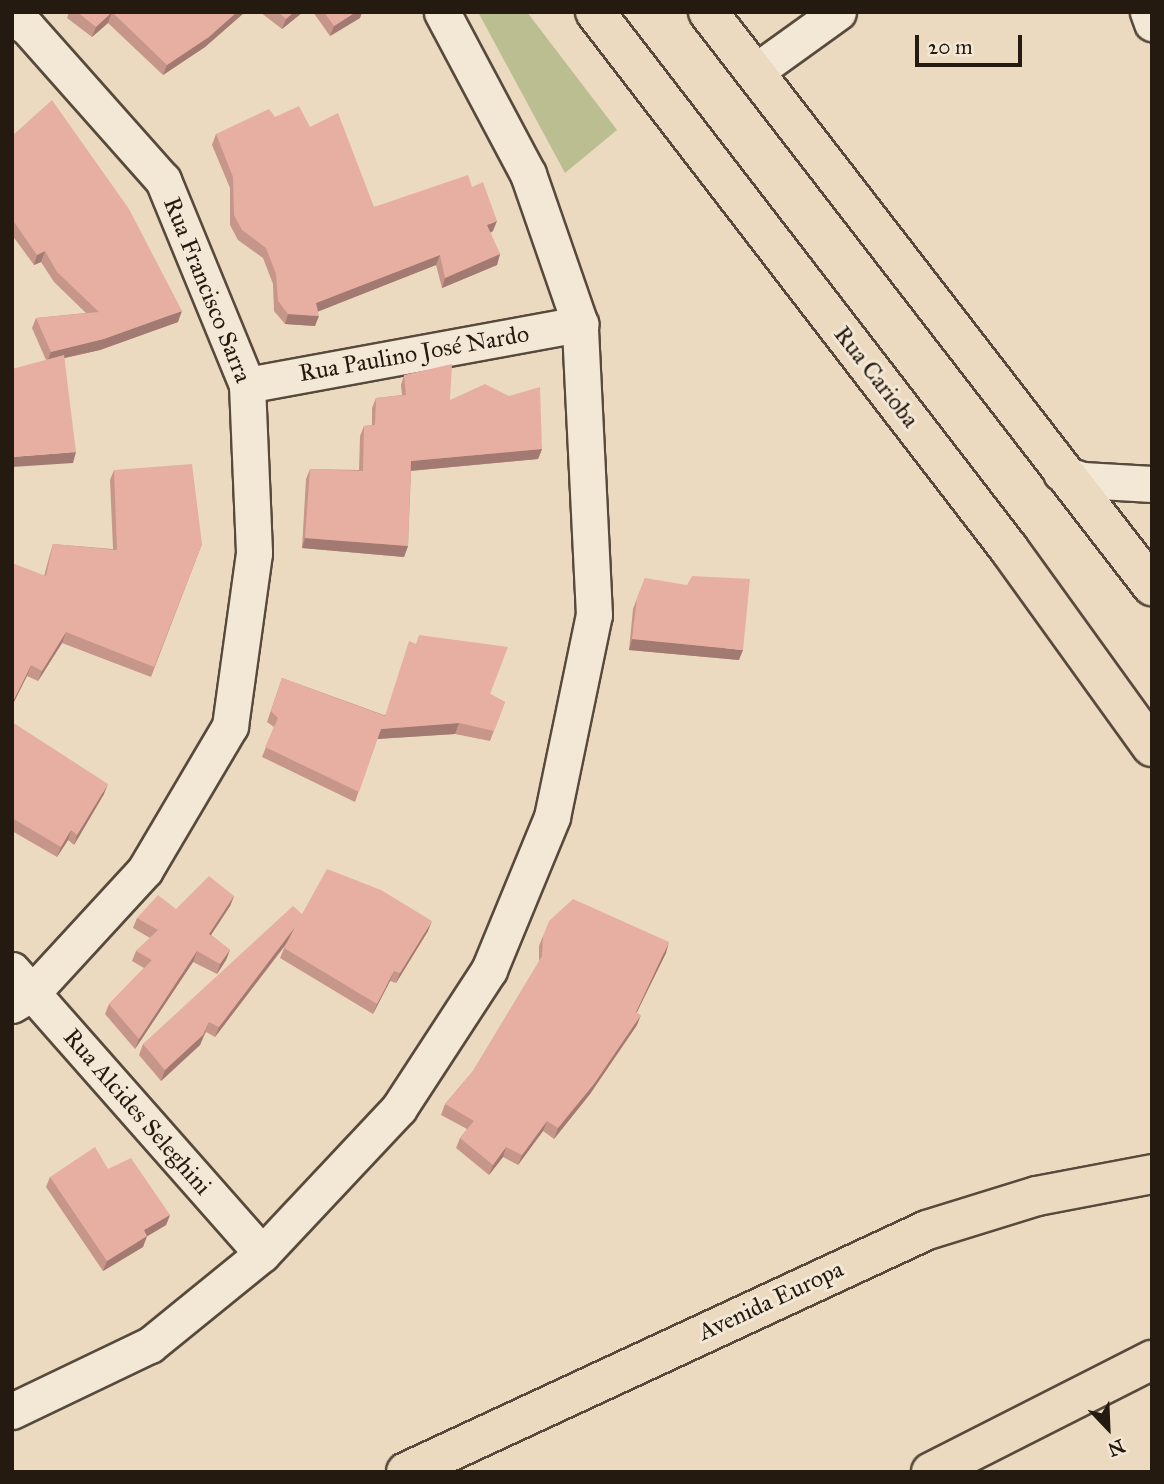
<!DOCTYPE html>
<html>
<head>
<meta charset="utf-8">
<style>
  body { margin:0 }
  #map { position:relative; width:1164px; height:1484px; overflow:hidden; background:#ecdac0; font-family:"IM FELL Great Primer",serif }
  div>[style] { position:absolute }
  .green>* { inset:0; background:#babe90 }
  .roads { filter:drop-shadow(2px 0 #574a3c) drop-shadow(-2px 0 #574a3c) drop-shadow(0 2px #574a3c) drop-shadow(0 -2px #574a3c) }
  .minor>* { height:35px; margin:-17.5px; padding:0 17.5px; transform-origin:17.5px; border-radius:17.5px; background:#f3e7d6 }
  .major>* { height:38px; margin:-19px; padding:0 19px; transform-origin:19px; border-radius:19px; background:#ecdac0 }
  .wall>* { inset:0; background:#c7968a }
  .shaded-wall>* { inset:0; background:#a27a71 }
  .building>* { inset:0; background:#e7afa1 }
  span { translate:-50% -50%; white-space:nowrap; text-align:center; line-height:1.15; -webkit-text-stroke:6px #f3e7d6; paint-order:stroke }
  .street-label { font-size:24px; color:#251a10 }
  .frame { position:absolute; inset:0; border:14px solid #251a10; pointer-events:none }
  .north { position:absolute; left:1073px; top:1393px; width:70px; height:70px; -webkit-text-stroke:5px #f3e7d6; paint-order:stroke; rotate:157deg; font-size:19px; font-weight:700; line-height:28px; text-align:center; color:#251a10 }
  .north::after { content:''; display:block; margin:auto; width:24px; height:32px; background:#251a10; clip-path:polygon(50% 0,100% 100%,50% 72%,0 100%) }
  .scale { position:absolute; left:915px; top:35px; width:107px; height:32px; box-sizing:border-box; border:4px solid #251a10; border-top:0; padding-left:9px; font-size:21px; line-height:24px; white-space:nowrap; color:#251a10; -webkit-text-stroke:5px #f3e7d6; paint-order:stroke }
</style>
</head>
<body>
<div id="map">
  <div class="green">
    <i style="clip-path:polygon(478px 12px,527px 12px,617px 130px,565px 173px)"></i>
  </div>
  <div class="roads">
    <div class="minor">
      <i style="left:1148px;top:12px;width:12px;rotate:70deg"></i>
      <i style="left:12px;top:18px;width:17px;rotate:31deg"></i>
      <i style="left:27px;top:27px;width:205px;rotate:48.4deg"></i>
      <i style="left:163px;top:180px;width:222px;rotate:67.7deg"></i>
      <i style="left:247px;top:385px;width:168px;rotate:87.6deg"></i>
      <i style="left:254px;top:553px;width:175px;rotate:97.9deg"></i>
      <i style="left:230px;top:726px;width:167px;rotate:120.6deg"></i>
      <i style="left:145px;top:870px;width:167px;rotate:132.6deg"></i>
      <i style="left:32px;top:993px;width:23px;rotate:149deg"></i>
      <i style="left:756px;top:71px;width:101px;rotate:-35.7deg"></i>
      <i style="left:247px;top:385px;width:339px;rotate:-10.4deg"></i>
      <i style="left:1061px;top:473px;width:23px;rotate:18deg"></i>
      <i style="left:1083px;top:480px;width:69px;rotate:3.3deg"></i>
      <i style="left:12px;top:970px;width:378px;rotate:48.6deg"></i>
      <i style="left:12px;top:1411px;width:153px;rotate:-25.6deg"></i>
      <i style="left:150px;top:1345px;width:144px;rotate:-39.1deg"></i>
      <i style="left:262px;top:1254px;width:200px;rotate:-46.8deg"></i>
      <i style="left:399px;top:1108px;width:165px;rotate:-56.9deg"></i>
      <i style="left:489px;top:970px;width:165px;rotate:-67.6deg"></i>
      <i style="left:552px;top:817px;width:206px;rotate:-78.3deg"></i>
      <i style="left:594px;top:615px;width:291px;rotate:-92.8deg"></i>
      <i style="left:580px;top:324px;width:159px;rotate:-109.1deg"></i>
      <i style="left:528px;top:174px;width:183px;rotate:-118deg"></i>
    </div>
    <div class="major">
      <i style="left:595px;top:12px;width:678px;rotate:52.37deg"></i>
      <i style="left:1009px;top:549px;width:244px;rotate:54.2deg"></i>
      <i style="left:708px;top:12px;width:726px;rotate:52.28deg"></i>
      <i style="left:406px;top:1472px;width:574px;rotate:-24.91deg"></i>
      <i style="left:927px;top:1230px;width:115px;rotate:-17.2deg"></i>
      <i style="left:1037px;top:1196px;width:117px;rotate:-10.8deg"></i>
      <i style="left:931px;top:1472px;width:248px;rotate:-26.9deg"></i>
    </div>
  </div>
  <div class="wall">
    <i style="clip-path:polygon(69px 12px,245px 12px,205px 47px,163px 75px,108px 23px,92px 37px,67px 18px)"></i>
    <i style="clip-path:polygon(260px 12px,303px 12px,282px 29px)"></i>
    <i style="clip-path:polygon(313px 12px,362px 12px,360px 18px,330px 36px)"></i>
    <i style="clip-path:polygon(275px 117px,310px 127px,374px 207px,472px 187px,493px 231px,490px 233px,500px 254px,497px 265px,442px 288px,436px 265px,318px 311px,315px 326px,285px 324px,274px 311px,273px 284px,263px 258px,238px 240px,230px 225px,230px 188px,212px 145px,216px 134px)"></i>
    <i style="clip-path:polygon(12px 136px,178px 322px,100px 350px,64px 358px,73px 463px,46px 360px,32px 328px,36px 318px,86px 313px,54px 282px,41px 262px,34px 265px,12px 235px)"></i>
    <i style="clip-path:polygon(404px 375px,450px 400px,542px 449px,538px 459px,411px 471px,408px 546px,404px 557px,302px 548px,306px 479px,310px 469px,359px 470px,360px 436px,364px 426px,372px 425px,372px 408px,376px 398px,402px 395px,401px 385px)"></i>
    <i style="clip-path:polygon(114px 470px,202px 544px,151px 677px,62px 643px,38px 681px,27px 676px,44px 576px,50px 554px,53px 544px,113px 549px,110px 480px)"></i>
    <i style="clip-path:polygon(645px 578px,739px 660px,629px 650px,633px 609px)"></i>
    <i style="clip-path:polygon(282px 678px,384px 715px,490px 694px,505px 702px,490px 741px,455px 734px,377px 739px,355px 802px,262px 757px,274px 727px,267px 722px)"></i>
    <i style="clip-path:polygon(12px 722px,104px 794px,74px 845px,68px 840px,57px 857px,12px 831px)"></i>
    <i style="clip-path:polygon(234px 896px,230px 906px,211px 935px,230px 950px,226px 960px,217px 974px,193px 962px,135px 1049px,105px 1014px,109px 1004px,144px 968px,132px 961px,136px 951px,150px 938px,133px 928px,137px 918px)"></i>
    <i style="clip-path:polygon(302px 914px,428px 931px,396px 983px,390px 981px,373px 1014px,280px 958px,285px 946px,215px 1037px,206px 1032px,200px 1045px,161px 1081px,139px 1055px,143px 1044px)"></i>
    <i style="clip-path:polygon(543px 936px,666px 953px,637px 1012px,637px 1025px,590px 1094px,554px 1139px,543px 1131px,518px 1165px,503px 1157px,489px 1175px,456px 1148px,460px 1138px,467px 1129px,441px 1115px,445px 1104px,473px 1071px,539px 962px,539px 946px)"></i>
    <i style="clip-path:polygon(108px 1169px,170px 1215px,166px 1225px,147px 1236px,143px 1247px,103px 1271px,46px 1187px,50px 1177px)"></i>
  </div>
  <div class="shaded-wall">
    <i style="clip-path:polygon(112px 12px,108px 23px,92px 37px,96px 27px)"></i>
    <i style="clip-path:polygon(237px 12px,245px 12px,205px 47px,163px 75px,167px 65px)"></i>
    <i style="clip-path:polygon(294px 12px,303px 12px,282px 29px,286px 19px)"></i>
    <i style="clip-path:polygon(356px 12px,362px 12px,360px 18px,330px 36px,334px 26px)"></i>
    <i style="clip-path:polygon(497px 221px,493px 231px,483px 236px,487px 225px)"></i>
    <i style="clip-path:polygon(45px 251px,41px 262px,34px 265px,37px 255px)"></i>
    <i style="clip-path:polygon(500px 254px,497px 265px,442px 288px,445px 278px)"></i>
    <i style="clip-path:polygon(440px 255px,436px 265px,312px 314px,316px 303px)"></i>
    <i style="clip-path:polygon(182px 311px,178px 322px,100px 350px,47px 362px,51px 352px)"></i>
    <i style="clip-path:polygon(288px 314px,319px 316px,315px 326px,285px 324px)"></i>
    <i style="clip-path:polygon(542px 449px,538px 459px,408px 471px,411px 461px)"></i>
    <i style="clip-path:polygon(76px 452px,73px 463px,12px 467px,12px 457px)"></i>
    <i style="clip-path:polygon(305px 538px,408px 546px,404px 557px,302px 548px)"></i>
    <i style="clip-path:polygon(66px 632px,62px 643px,38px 681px,42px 671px)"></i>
    <i style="clip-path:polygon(632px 639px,743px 650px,739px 660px,629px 650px)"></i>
    <i style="clip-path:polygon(31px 665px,27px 676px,12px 706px,12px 703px)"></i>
    <i style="clip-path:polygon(459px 723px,455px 734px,377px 739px,381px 729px)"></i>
    <i style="clip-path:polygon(108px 784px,104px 794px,74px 845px,77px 835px)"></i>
    <i style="clip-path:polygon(71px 830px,68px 840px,57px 857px,61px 847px)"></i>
    <i style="clip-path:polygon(234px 896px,230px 906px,205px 944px,209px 934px)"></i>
    <i style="clip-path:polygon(432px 921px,428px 931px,396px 983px,400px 973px)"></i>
    <i style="clip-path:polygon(295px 927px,291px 937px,215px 1037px,219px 1027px)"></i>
    <i style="clip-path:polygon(669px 942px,666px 953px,632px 1022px,636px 1012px)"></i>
    <i style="clip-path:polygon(230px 950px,226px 960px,217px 974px,220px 964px)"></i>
    <i style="clip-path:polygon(197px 951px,193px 962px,135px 1049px,139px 1039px)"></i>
    <i style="clip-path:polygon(394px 971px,390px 981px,373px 1014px,377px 1004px)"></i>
    <i style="clip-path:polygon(641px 1015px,637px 1025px,590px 1094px,554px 1139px,558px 1128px)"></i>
    <i style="clip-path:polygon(209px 1022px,200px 1045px,161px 1081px,165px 1070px)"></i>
    <i style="clip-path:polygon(547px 1121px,543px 1131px,518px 1165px,522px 1155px)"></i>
    <i style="clip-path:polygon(506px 1147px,503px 1157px,489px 1175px,493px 1165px)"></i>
    <i style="clip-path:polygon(170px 1215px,166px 1225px,141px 1240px,144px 1230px)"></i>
    <i style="clip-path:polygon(147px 1236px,143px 1247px,103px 1271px,107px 1261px)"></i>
  </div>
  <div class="building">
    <i style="clip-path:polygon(77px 12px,237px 12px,209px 37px,167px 65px,112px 12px,96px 27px)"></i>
    <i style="clip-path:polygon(278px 12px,294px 12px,286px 19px)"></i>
    <i style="clip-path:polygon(324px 12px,356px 12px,334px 26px)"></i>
    <i style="clip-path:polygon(52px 100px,129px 209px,182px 311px,104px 339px,51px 352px,36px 318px,99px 312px,57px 272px,45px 251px,37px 255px,12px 219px,12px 136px)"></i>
    <i style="clip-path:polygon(299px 106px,310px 127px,338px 113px,374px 207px,468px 175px,472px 187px,483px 182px,497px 221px,487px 225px,500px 254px,445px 278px,440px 255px,316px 303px,319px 316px,288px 314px,278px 301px,276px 274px,266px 248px,242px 230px,234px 215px,233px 177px,216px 134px,269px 109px,275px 117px)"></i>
    <i style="clip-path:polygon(64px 355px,76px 452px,12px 457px,12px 369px)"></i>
    <i style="clip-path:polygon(452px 364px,450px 400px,485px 384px,509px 396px,540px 387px,542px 449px,411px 461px,408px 546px,305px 538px,310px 469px,363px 471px,364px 426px,375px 425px,376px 398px,406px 395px,404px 375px)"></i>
    <i style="clip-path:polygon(192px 464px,202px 544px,154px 667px,66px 632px,42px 671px,31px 665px,12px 703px,12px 563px,46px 576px,53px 544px,117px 550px,114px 470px)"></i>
    <i style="clip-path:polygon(692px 576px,750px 579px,743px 650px,632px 639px,637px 598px,645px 578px,687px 585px)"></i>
    <i style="clip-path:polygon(419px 635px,508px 647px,490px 694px,505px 702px,494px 731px,459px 723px,381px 729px,359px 792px,265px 747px,278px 718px,271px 711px,282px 678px,385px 716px,409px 641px,416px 644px)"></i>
    <i style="clip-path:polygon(12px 722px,108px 784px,77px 835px,71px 830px,61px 847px,12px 818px)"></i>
    <i style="clip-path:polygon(327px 869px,381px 890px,432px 921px,400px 973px,394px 971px,377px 1004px,284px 948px,295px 927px,219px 1027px,209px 1022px,203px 1035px,165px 1070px,143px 1044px,293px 906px,302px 914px)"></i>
    <i style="clip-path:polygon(209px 876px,234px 896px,209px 934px,230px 950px,220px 964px,197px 951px,139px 1039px,109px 1004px,152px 960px,136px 951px,158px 930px,137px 918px,158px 895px,176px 909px)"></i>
    <i style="clip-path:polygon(573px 899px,669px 942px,636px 1012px,641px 1015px,594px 1084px,558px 1128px,547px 1121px,522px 1155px,506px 1147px,493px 1165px,460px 1138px,474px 1121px,445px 1104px,473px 1071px,542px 956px,543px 936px,549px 921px)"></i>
    <i style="clip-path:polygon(95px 1147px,108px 1169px,131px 1158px,170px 1215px,144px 1230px,147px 1236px,107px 1261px,50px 1177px)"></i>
  </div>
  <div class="street-label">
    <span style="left:207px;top:290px;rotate:68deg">Rua Francisco Sarra</span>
    <span style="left:414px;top:354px;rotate:-10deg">Rua Paulino José Nardo</span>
    <span style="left:876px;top:377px;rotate:52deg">Rua Carioba</span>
    <span style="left:137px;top:1112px;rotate:49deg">Rua Alcides Seleghini</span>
    <span style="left:771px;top:1301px;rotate:-25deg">Avenida Europa</span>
  </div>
  <div class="frame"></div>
  <div class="north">N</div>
  <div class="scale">20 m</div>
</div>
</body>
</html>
